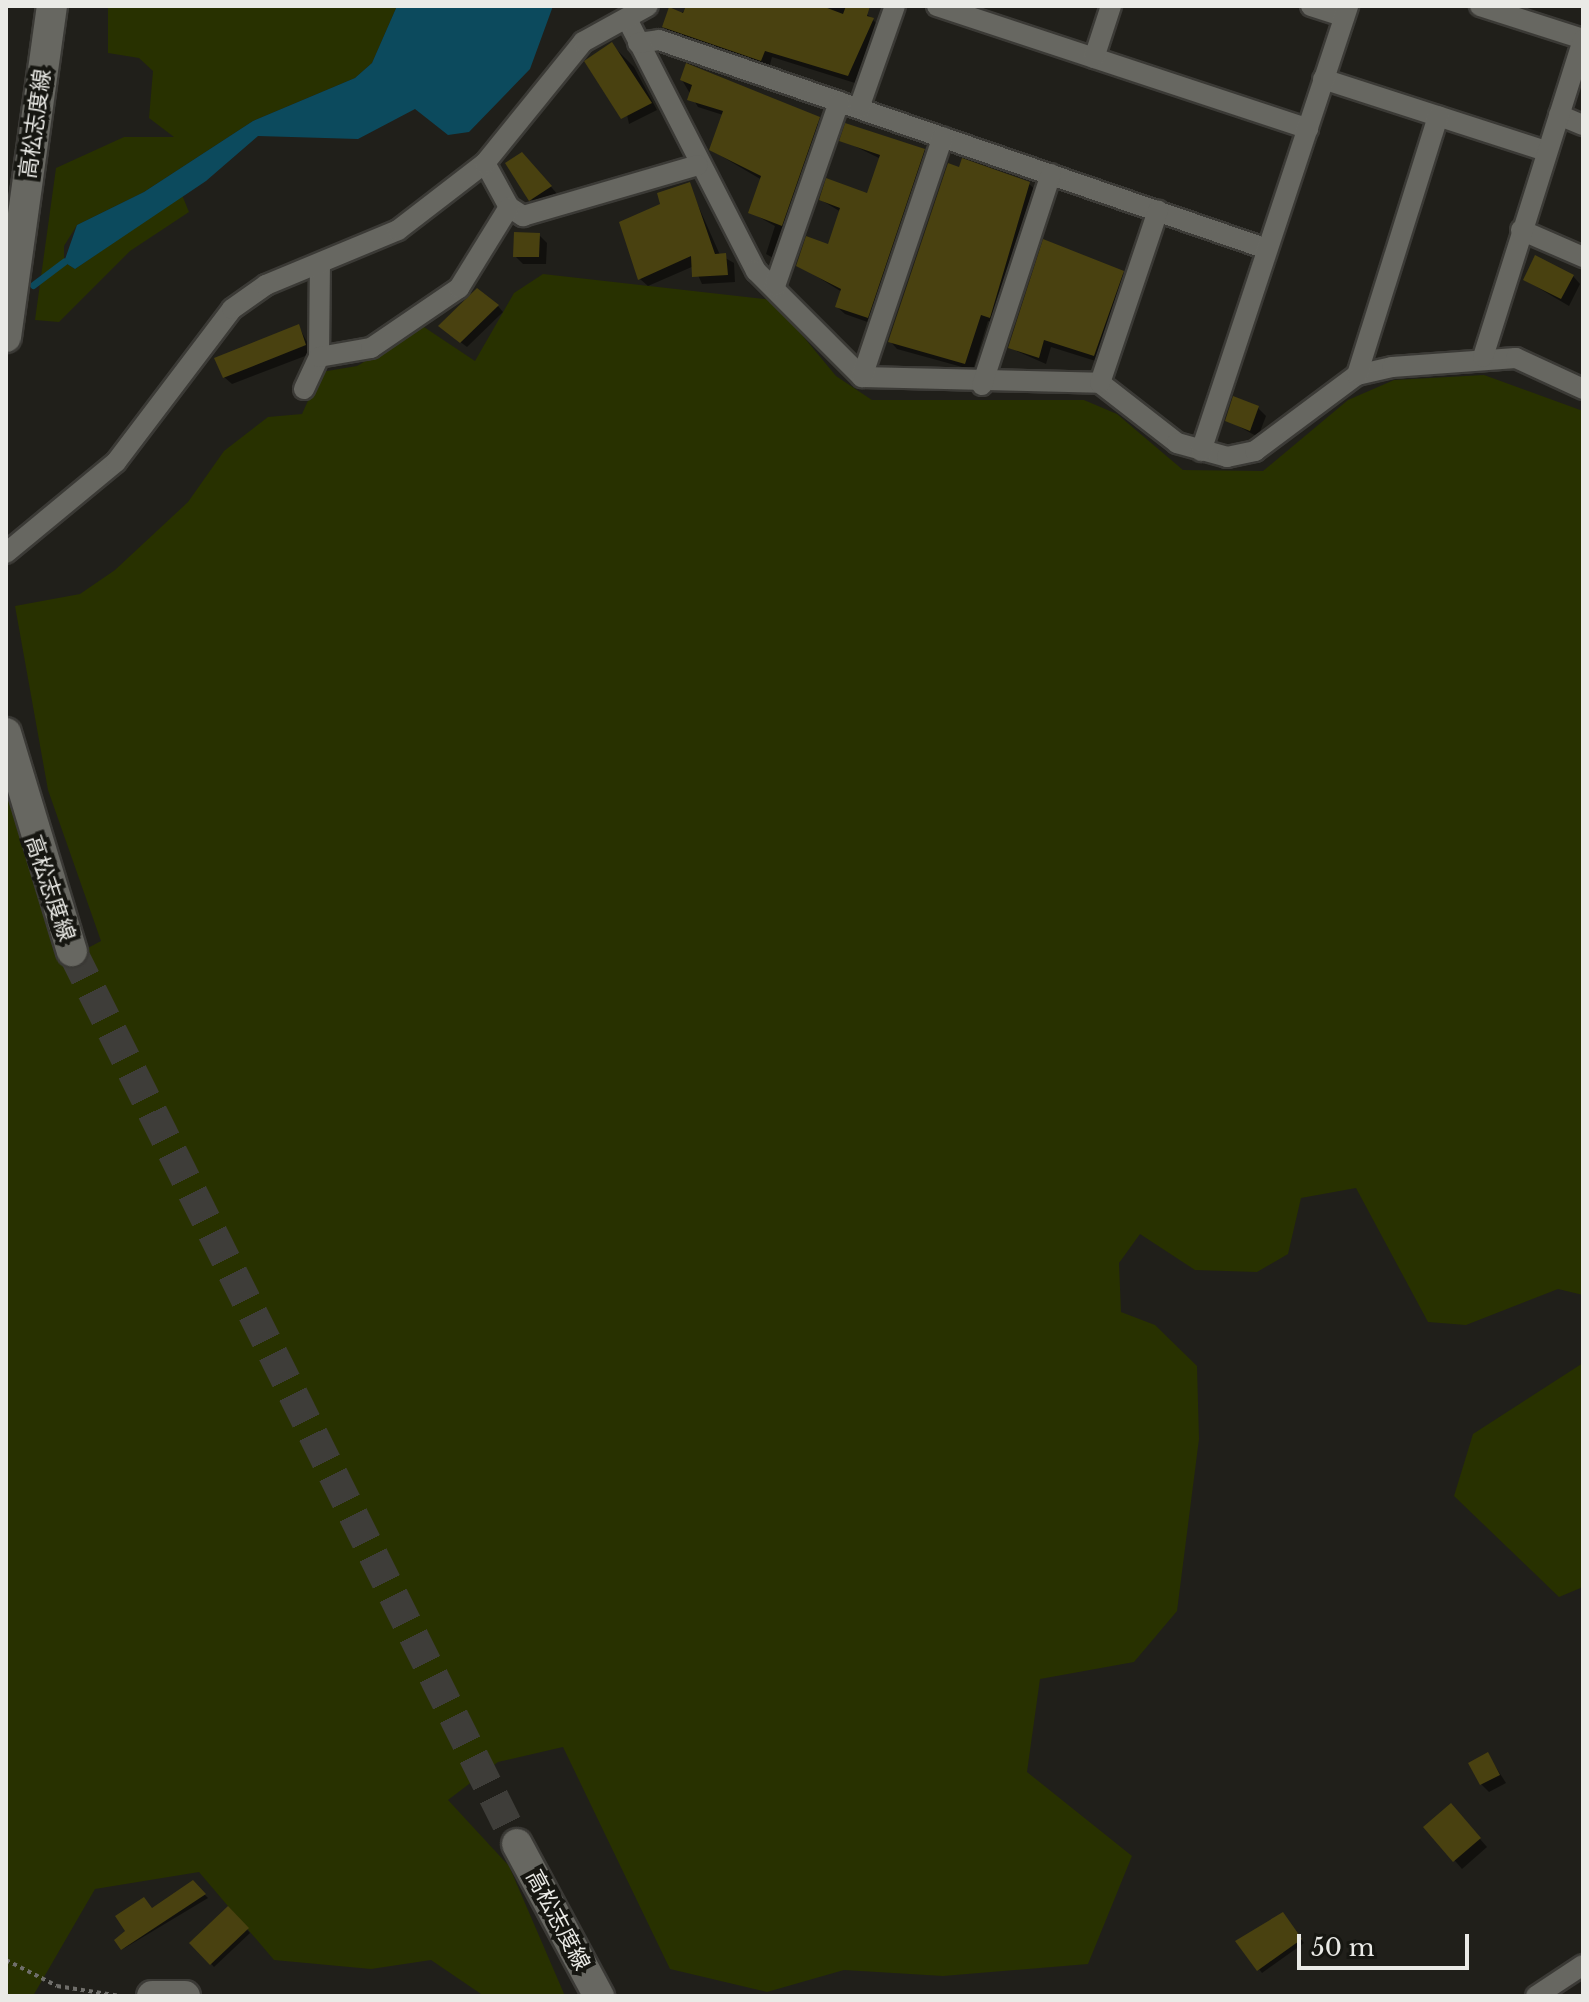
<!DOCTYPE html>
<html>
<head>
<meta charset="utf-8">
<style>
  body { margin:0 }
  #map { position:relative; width:1589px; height:2002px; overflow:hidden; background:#201f1a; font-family:"Libre Baskerville","Noto Sans JP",serif }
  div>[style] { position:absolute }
  .green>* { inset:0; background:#283100 }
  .water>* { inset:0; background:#0c4a5d }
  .shadow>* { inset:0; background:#0007 }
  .stream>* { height:7px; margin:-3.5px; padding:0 3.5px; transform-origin:3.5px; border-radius:3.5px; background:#0c4a5d }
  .building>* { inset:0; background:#494110 }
  .secondary-tunnel>* { height:30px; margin-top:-15px; transform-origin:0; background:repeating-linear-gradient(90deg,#3e3d39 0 30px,transparent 0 45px) }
  .path>* { height:4px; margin-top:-2px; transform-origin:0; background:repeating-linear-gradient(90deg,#6f6e6a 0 4px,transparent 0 8px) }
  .roads { filter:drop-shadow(2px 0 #3b3a36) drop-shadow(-2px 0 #3b3a36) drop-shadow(0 2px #3b3a36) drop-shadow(0 -2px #3b3a36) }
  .street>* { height:20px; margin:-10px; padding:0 10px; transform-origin:10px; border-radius:10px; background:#676761 }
  .secondary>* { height:30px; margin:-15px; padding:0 15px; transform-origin:15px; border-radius:15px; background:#676761 }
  span { translate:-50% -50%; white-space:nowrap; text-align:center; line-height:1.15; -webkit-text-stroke:8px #161611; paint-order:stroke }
  .street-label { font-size:22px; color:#eaeae6 }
  .frame { position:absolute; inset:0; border:8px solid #eaeae6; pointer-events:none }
  .scale { position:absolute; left:1297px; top:1934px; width:172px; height:36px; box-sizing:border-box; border:4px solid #eaeae6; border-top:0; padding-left:10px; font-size:24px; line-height:28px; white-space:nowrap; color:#eaeae6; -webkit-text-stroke:6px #161611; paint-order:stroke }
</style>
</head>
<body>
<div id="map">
  <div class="green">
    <i style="clip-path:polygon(108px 6px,397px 6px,372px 63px,355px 78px,253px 121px,144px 192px,77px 225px,64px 246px,64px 262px,75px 269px,182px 195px,189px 212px,130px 251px,59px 322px,35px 320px,56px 168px,124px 137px,174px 137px,149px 118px,153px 71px,139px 58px,108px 53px)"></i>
    <i style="clip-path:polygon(543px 274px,773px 300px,836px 376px,872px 400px,1084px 400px,1117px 414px,1183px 470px,1263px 471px,1348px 400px,1394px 380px,1484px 375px,1583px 411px,1583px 1295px,1558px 1289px,1466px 1325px,1428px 1322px,1356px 1188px,1301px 1198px,1288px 1254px,1257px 1272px,1195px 1270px,1140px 1234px,1119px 1263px,1121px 1312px,1155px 1325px,1197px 1366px,1199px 1439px,1177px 1611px,1134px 1662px,1040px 1679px,1027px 1772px,1132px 1856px,1088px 1964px,943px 1976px,844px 1970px,767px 1992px,670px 1969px,563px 1747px,498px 1762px,448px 1800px,509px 1866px,565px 1996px,484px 1996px,431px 1960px,371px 1969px,274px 1960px,199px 1872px,95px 1889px,33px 1996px,6px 1996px,6px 776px,67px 959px,101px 941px,48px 790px,15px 606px,80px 594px,115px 570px,188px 502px,224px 451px,268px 417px,302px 414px,321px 372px,357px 366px,424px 327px,475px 361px,514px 293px)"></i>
    <i style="clip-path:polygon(1583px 1363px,1583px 1587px,1559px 1597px,1454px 1496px,1473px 1434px)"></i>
  </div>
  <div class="water">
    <i style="clip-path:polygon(397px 6px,553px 6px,530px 69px,469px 132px,448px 135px,415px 109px,358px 139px,258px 136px,206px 181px,75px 269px,64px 262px,77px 225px,144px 192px,253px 121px,355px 78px,372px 63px)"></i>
  </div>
  <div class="shadow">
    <i style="clip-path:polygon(690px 6px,859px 6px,880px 27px,855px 83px,772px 57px,769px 68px,672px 35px,664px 27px)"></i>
    <i style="clip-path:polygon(612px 45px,634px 67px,657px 110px,629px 124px)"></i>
    <i style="clip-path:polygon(682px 80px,827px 127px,775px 259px,766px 254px,775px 226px,750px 212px,762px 180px,711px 150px,723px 115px,698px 107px)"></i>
    <i style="clip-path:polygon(842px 140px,924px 150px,932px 158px,876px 325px,845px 314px,837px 307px,842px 292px,798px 265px,829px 247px,841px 212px,821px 200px,868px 196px,881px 159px)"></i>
    <i style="clip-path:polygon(530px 162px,558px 195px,539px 207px,531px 199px)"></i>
    <i style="clip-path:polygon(1029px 184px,1037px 191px,998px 324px,988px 321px,973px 370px,897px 349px,890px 341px)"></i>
    <i style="clip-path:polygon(689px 185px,720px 255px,734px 263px,735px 282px,702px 284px,694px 266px,648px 286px,640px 279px,663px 205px)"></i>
    <i style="clip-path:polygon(539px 235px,547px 243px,546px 264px,523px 264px,515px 256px)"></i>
    <i style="clip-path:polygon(1123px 273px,1131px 281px,1102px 363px,1051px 347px,1046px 364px,1010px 348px)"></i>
    <i style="clip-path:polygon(1573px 276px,1580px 284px,1569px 306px,1525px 280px)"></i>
    <i style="clip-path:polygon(498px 306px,503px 312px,467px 347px,447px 332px)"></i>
    <i style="clip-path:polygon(299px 327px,313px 353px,232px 384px,224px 377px)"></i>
    <i style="clip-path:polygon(1258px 408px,1266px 416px,1258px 437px,1227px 420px)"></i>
    <i style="clip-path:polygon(1488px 1755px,1506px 1783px,1489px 1792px,1481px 1784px)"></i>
    <i style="clip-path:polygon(1458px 1814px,1487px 1847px,1462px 1869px,1426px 1827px)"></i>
    <i style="clip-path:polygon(193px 1883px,208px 1898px,123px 1949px)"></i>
    <i style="clip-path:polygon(228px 1909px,250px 1933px,214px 1967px,192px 1943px)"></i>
    <i style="clip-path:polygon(1286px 1918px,1304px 1943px,1262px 1973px,1238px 1941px)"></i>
  </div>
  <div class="stream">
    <i style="left:33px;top:285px;width:39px;rotate:-37deg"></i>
  </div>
  <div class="building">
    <i style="clip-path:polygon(686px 6px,822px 6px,843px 14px,846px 6px,870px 6px,867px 16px,874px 18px,848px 76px,765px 51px,761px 61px,662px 27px,669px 7px,683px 13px)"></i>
    <i style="clip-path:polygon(612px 42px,652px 103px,621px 119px,584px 61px)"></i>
    <i style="clip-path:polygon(686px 63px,820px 117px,782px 226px,748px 213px,761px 176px,709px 150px,723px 111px,687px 100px,692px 85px,680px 80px)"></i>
    <i style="clip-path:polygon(845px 123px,925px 149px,868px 318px,835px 307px,841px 289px,796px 266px,806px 236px,828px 244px,840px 208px,819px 200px,826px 178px,867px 193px,880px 155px,839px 141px)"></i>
    <i style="clip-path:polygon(522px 152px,552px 186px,529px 201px,505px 163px)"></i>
    <i style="clip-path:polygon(962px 158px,1030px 182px,990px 318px,981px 315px,965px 364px,888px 342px,948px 163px,959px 167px)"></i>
    <i style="clip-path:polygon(690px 182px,715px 254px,726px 253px,728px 275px,692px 277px,691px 256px,638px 280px,619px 222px,660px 204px,657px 193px)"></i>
    <i style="clip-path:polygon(514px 232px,540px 233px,539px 257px,513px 257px)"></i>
    <i style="clip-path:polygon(1043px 239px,1124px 271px,1094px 356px,1044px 340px,1039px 358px,1008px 348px)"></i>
    <i style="clip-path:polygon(1535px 255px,1574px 275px,1561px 299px,1523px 280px)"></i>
    <i style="clip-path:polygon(477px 288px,499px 305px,460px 343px,438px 326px)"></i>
    <i style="clip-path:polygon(299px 324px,306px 345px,223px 378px,214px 358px)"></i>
    <i style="clip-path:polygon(1233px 396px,1259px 406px,1250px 431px,1225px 421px)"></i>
    <i style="clip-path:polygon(1488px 1752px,1500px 1775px,1480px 1785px,1468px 1763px)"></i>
    <i style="clip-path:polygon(1451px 1803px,1481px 1838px,1453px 1862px,1423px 1827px)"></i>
    <i style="clip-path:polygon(193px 1880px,206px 1894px,121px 1950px,114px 1940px,125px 1931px,115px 1916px,144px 1897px,152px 1908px)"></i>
    <i style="clip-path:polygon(228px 1906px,249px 1928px,210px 1965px,189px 1943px)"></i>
    <i style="clip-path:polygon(1283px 1912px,1302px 1939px,1257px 1971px,1235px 1941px)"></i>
  </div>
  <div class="secondary-tunnel">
    <i style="left:72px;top:951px;width:998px;rotate:63.51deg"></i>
  </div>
  <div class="path">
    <i style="left:6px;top:1960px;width:57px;rotate:27deg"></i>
    <i style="left:57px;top:1986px;width:64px;rotate:9deg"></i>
  </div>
  <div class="roads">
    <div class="street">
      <i style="left:937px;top:6px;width:391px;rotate:18.3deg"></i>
      <i style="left:1311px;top:6px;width:35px;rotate:18deg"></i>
      <i style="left:1480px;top:6px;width:108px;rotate:17.8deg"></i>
      <i style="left:627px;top:19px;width:283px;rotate:62.9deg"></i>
      <i style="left:756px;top:271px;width:150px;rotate:45deg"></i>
      <i style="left:862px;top:377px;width:238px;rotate:1.4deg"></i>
      <i style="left:1100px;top:383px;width:98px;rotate:37.9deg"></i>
      <i style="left:1177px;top:443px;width:52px;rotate:15.6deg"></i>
      <i style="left:1227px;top:457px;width:29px;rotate:-12deg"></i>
      <i style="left:1255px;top:451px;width:127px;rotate:-36.7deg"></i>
      <i style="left:1357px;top:375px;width:36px;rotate:-13deg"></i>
      <i style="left:1392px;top:367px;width:124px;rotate:-4.2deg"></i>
      <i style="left:1516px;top:358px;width:74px;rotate:24.8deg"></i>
      <i style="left:638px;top:43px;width:21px;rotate:-8deg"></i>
      <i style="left:659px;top:40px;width:643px;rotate:18.97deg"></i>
      <i style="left:1094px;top:58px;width:55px;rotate:-71.9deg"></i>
      <i style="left:1323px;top:79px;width:234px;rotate:17.9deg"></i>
      <i style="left:859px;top:108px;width:108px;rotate:-70.6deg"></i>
      <i style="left:1559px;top:115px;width:26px;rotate:23deg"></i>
      <i style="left:485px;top:163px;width:50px;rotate:61.4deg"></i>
      <i style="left:509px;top:207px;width:17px;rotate:33deg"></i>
      <i style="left:523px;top:216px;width:182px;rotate:-16.2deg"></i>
      <i style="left:1521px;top:230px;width:68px;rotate:23.5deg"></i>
      <i style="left:775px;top:286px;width:195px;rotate:-70.8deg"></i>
      <i style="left:319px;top:357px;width:93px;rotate:-89.4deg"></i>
      <i style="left:1483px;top:357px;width:332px;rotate:-72.5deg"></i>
      <i style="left:1357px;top:375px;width:271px;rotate:-72.6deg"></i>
      <i style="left:862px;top:377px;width:253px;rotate:-71.4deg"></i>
      <i style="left:1100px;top:383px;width:182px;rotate:-71.4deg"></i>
      <i style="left:982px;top:385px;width:222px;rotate:-71.9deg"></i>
      <i style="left:304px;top:389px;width:35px;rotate:-65deg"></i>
      <i style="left:319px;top:357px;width:53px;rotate:-9.8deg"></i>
      <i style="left:371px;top:348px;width:107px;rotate:-34.3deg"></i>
      <i style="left:459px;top:288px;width:95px;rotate:-58.3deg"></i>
      <i style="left:1201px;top:451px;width:469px;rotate:-71.7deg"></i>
      <i style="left:6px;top:553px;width:143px;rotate:-39.6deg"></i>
      <i style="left:116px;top:462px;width:192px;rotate:-52.8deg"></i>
      <i style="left:232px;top:309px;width:42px;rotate:-35.2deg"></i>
      <i style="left:266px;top:285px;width:143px;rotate:-22.6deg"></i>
      <i style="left:398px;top:230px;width:110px;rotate:-37.6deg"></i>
      <i style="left:485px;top:163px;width:156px;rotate:-51deg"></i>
      <i style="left:583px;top:42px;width:74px;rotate:-29deg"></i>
      <i style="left:1536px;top:1996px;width:56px;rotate:-33.4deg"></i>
    </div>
    <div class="secondary">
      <i style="left:6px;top:337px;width:334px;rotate:-82.1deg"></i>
      <i style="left:6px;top:733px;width:228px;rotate:73.2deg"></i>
      <i style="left:517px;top:1844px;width:173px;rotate:61.7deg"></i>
      <i style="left:152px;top:1996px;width:33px"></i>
    </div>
  </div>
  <div class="street-label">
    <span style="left:35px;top:124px;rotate:-82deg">高松志度線</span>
    <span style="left:50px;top:888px;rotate:71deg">高松志度線</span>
    <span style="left:558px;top:1920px;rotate:62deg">高松志度線</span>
  </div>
  <div class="frame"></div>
  <div class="scale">50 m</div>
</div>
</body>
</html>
